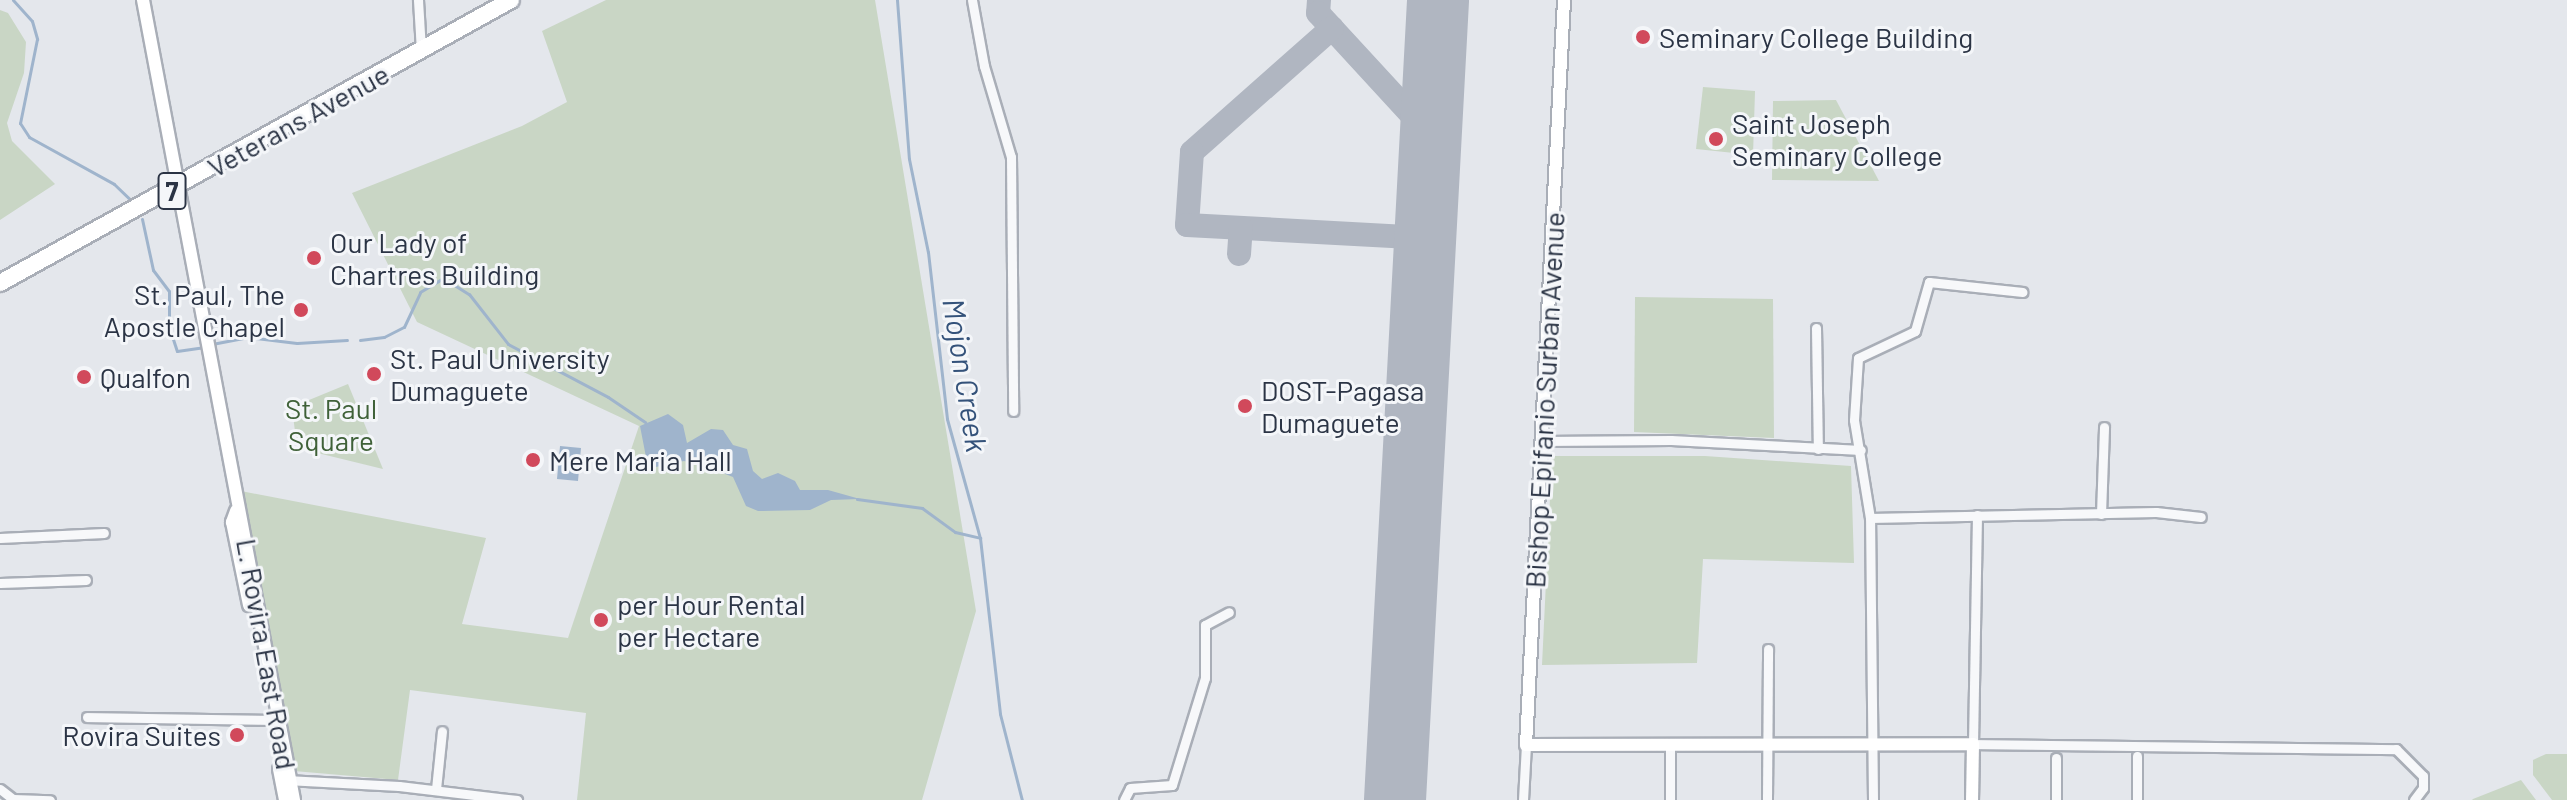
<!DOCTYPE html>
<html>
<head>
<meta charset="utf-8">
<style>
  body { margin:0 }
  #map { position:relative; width:2567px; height:800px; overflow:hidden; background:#e4e7ec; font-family:Barlow,sans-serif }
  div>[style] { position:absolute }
  .green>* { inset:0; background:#c9d6c5 }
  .water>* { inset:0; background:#9fb4cc }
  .stream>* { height:3px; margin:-1.5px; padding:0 1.5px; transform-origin:1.5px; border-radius:1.5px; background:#9fb4cc }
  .taxiway>* { height:24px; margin:-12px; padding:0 12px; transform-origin:12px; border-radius:12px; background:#b0b6c1 }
  .runway>* { height:62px; margin:-31px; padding:0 31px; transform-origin:31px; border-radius:31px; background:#b0b6c1 }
  .roads { filter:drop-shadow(2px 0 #a9aeb7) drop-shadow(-2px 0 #a9aeb7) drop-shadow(0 2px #a9aeb7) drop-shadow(0 -2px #a9aeb7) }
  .street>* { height:9px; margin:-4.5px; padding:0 4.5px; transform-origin:4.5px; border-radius:4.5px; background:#f7f8fa }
  .secondary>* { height:12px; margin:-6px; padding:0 6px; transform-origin:6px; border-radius:6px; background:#fff }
  .highway>* { height:16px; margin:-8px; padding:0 8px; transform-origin:8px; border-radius:8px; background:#fff }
  .dots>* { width:22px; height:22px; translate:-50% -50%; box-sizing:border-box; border:4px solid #f4f6f9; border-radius:50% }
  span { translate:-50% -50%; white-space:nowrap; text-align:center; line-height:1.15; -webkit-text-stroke:6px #f4f6f9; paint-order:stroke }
  .shield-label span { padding:2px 6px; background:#f4f6f9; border:2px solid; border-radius:6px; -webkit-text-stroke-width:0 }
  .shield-label { font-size:26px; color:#2b3445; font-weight:700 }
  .poi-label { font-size:28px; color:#2b3445 }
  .left { translate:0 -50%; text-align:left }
  .right { translate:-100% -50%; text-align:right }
  .street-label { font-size:28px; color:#2b3445 }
  .park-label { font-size:28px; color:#3f6138 }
  .water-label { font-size:30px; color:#34527a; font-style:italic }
</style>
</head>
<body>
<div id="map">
  <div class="green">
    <i style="clip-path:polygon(606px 0,875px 0,976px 611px,922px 800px,577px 800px,586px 713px,410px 690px,398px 780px,294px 771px,241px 491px,486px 538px,462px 624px,568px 638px,639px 426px,417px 322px,352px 193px,522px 126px,567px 102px,542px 31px)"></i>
    <i style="clip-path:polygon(0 10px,8px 13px,26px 42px,24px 73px,7px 123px,12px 141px,55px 184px,0 220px)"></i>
    <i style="clip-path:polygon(1703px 87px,1755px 91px,1753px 155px,1696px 149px)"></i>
    <i style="clip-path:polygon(1836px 100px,1879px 181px,1772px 180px,1773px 101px)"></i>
    <i style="clip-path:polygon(1635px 297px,1773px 299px,1774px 438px,1634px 432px)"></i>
    <i style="clip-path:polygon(348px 384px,383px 469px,297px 448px,292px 407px)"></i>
    <i style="clip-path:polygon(1552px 456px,1705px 456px,1851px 466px,1854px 563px,1703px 559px,1697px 663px,1542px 665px)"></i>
    <i style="clip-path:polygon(2546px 754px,2567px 754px,2567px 800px,2552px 800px,2533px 775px,2533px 760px)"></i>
    <i style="clip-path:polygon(2521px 780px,2536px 800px,2472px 800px,2473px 799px)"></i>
  </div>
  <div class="water">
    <i style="clip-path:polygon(668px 414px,683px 425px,687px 443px,711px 429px,723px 430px,733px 445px,747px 449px,753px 471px,762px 479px,778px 473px,795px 481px,800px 490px,828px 490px,860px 499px,831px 500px,810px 510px,758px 511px,746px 506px,733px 477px,699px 464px,684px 461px,637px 471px,646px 457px,640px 426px)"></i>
    <i style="clip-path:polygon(560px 446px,581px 448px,578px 481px,557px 479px)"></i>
  </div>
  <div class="stream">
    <i style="left:13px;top:0;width:28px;rotate:48deg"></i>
    <i style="left:32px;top:21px;width:19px;rotate:74deg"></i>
    <i style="left:37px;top:39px;width:86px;rotate:101.4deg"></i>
    <i style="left:20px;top:123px;width:17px;rotate:57deg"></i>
    <i style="left:29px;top:137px;width:97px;rotate:28.9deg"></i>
    <i style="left:114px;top:184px;width:28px;rotate:44deg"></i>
    <i style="left:897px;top:0;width:159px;rotate:85.7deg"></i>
    <i style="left:909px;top:159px;width:95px;rotate:78.5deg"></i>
    <i style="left:928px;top:252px;width:168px;rotate:83.5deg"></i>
    <i style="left:947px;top:419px;width:123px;rotate:74.5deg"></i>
    <i style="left:980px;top:538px;width:177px;rotate:83.5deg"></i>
    <i style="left:1000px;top:714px;width:89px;rotate:75.7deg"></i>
    <i style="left:142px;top:219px;width:52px;rotate:77.8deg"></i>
    <i style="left:153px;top:270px;width:26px;rotate:53deg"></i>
    <i style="left:169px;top:291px;width:33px;rotate:90deg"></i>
    <i style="left:171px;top:333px;width:19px;rotate:72deg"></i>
    <i style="left:177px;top:351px;width:28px;rotate:-8deg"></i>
    <i style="left:360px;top:340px;width:24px;rotate:-7deg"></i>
    <i style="left:384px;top:337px;width:22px;rotate:-27deg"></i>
    <i style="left:404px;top:327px;width:38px;rotate:-65deg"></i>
    <i style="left:420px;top:292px;width:27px;rotate:-31deg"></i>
    <i style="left:443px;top:278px;width:31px;rotate:32deg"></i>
    <i style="left:469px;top:294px;width:63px;rotate:52deg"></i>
    <i style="left:508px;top:344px;width:113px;rotate:27.9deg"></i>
    <i style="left:608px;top:397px;width:45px;rotate:34deg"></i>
    <i style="left:212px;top:344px;width:37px;rotate:-11deg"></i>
    <i style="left:248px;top:337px;width:49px;rotate:7deg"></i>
    <i style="left:297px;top:343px;width:50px;rotate:-3.4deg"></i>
    <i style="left:857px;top:499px;width:66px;rotate:7.9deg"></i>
    <i style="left:922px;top:508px;width:41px;rotate:36deg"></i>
    <i style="left:955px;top:532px;width:26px;rotate:13deg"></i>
  </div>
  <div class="taxiway">
    <i style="left:1319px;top:0;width:13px;rotate:94deg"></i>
    <i style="left:1318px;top:13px;width:167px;rotate:47.4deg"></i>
    <i style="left:1332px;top:28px;width:187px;rotate:138.5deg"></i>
    <i style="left:1192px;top:152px;width:73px;rotate:93.9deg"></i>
    <i style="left:1187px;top:225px;width:238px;rotate:3.1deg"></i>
    <i style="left:1239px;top:254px;width:26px;rotate:-86deg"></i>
  </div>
  <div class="runway">
    <i style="left:1395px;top:800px;width:801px;rotate:-86.92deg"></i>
  </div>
  <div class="roads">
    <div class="street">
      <i style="left:418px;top:0;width:51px;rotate:86.6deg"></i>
      <i style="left:972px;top:0;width:67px;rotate:79.7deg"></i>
      <i style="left:984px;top:66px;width:95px;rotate:73.5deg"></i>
      <i style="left:1011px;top:157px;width:254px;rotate:89.5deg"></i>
      <i style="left:1816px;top:328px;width:121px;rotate:89.1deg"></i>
      <i style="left:1542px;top:441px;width:129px;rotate:-0.4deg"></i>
      <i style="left:1671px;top:440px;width:190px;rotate:3deg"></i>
      <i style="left:2101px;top:514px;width:87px;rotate:-88deg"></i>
      <i style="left:1977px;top:515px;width:229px;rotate:91deg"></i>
      <i style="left:1973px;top:744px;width:423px;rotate:0.7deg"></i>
      <i style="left:2396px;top:749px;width:38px;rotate:45deg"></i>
      <i style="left:2423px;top:776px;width:12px;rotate:90deg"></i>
      <i style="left:2423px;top:788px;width:15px;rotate:127deg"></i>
      <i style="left:1870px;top:518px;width:286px;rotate:-1.2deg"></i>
      <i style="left:2156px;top:512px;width:45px;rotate:6.3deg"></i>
      <i style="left:0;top:538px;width:104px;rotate:-2.8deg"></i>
      <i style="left:0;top:583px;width:86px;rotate:-2deg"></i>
      <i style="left:87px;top:717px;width:183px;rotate:0.9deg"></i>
      <i style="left:2137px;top:756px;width:44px;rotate:90deg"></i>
      <i style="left:2056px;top:758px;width:42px;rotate:90deg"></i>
      <i style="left:286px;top:780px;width:113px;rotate:3deg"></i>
      <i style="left:399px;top:786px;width:119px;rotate:6.8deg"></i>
      <i style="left:0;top:789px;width:16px;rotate:38deg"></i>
      <i style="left:13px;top:799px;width:37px;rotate:2deg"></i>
      <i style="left:436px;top:789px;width:58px;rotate:-84.1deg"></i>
      <i style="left:1124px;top:800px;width:13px;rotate:-63deg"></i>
      <i style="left:1130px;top:788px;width:42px;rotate:-4.1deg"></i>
      <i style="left:1172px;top:785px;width:112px;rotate:-72.9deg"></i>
      <i style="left:1205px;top:678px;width:53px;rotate:-90deg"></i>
      <i style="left:1205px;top:625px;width:27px;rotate:-28deg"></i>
      <i style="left:1523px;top:800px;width:55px;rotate:-86.9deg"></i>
      <i style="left:1670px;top:800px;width:56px;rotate:-90deg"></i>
      <i style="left:1767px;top:800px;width:151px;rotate:-89.6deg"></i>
      <i style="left:1873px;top:800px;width:282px;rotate:-90.6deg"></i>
      <i style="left:1870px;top:518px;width:99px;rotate:-99.3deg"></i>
      <i style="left:1854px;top:420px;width:62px;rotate:-86.3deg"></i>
      <i style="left:1858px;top:358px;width:63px;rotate:-25.3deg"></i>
      <i style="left:1915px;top:331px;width:51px;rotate:-74.1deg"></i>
      <i style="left:1929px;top:282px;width:94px;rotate:6.1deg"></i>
    </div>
    <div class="secondary">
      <i style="left:143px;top:0;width:814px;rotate:79.31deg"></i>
      <i style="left:1564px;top:0;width:746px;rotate:92.92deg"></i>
      <i style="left:1526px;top:745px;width:447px;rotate:-0.1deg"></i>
      <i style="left:1973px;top:744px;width:56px;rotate:91deg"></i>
      <i style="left:236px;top:511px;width:12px;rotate:110deg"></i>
      <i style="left:232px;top:522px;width:85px;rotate:78.4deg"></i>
      <i style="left:279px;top:769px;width:32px;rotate:79deg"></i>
    </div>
    <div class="highway">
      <i style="left:0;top:283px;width:584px;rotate:-28.98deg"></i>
    </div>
  </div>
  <div class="dots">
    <i style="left:1643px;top:37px;background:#d1495b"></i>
    <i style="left:1716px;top:139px;background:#d1495b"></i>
    <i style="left:314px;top:258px;background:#d1495b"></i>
    <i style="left:301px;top:310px;background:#d1495b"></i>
    <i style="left:374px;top:374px;background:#d1495b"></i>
    <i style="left:84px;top:377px;background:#d1495b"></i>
    <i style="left:1245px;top:406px;background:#d1495b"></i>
    <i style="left:533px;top:460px;background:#d1495b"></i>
    <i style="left:601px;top:620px;background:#d1495b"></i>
    <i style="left:237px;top:735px;background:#d1495b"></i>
  </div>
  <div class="shield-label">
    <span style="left:172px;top:191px">7</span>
  </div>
  <div class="poi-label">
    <span class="left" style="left:1659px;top:37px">Seminary College Building</span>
    <span class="left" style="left:1732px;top:139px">Saint Joseph<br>Seminary College</span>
    <span class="left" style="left:330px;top:258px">Our Lady of<br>Chartres Building</span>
    <span class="right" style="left:285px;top:310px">St. Paul, The<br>Apostle Chapel</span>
    <span class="left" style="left:390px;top:374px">St. Paul University<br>Dumaguete</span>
    <span class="left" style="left:100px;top:377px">Qualfon</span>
    <span class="left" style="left:1261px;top:406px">DOST-Pagasa<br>Dumaguete</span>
    <span class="left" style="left:549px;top:460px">Mere Maria Hall</span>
    <span class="left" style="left:617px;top:620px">per Hour Rental<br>per Hectare</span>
    <span class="right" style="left:221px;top:735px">Rovira Suites</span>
  </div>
  <div class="street-label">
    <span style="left:298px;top:120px;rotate:-29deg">Veterans Avenue</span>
    <span style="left:1544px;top:400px;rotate:-87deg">Bishop Epifanio Surban Avenue</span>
    <span style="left:267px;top:654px;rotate:80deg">L. Rovira East Road</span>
  </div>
  <div class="park-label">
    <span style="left:331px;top:424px">St. Paul<br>Square</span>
  </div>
  <div class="water-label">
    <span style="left:966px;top:375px;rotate:81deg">Mojon Creek</span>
  </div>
</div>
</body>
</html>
